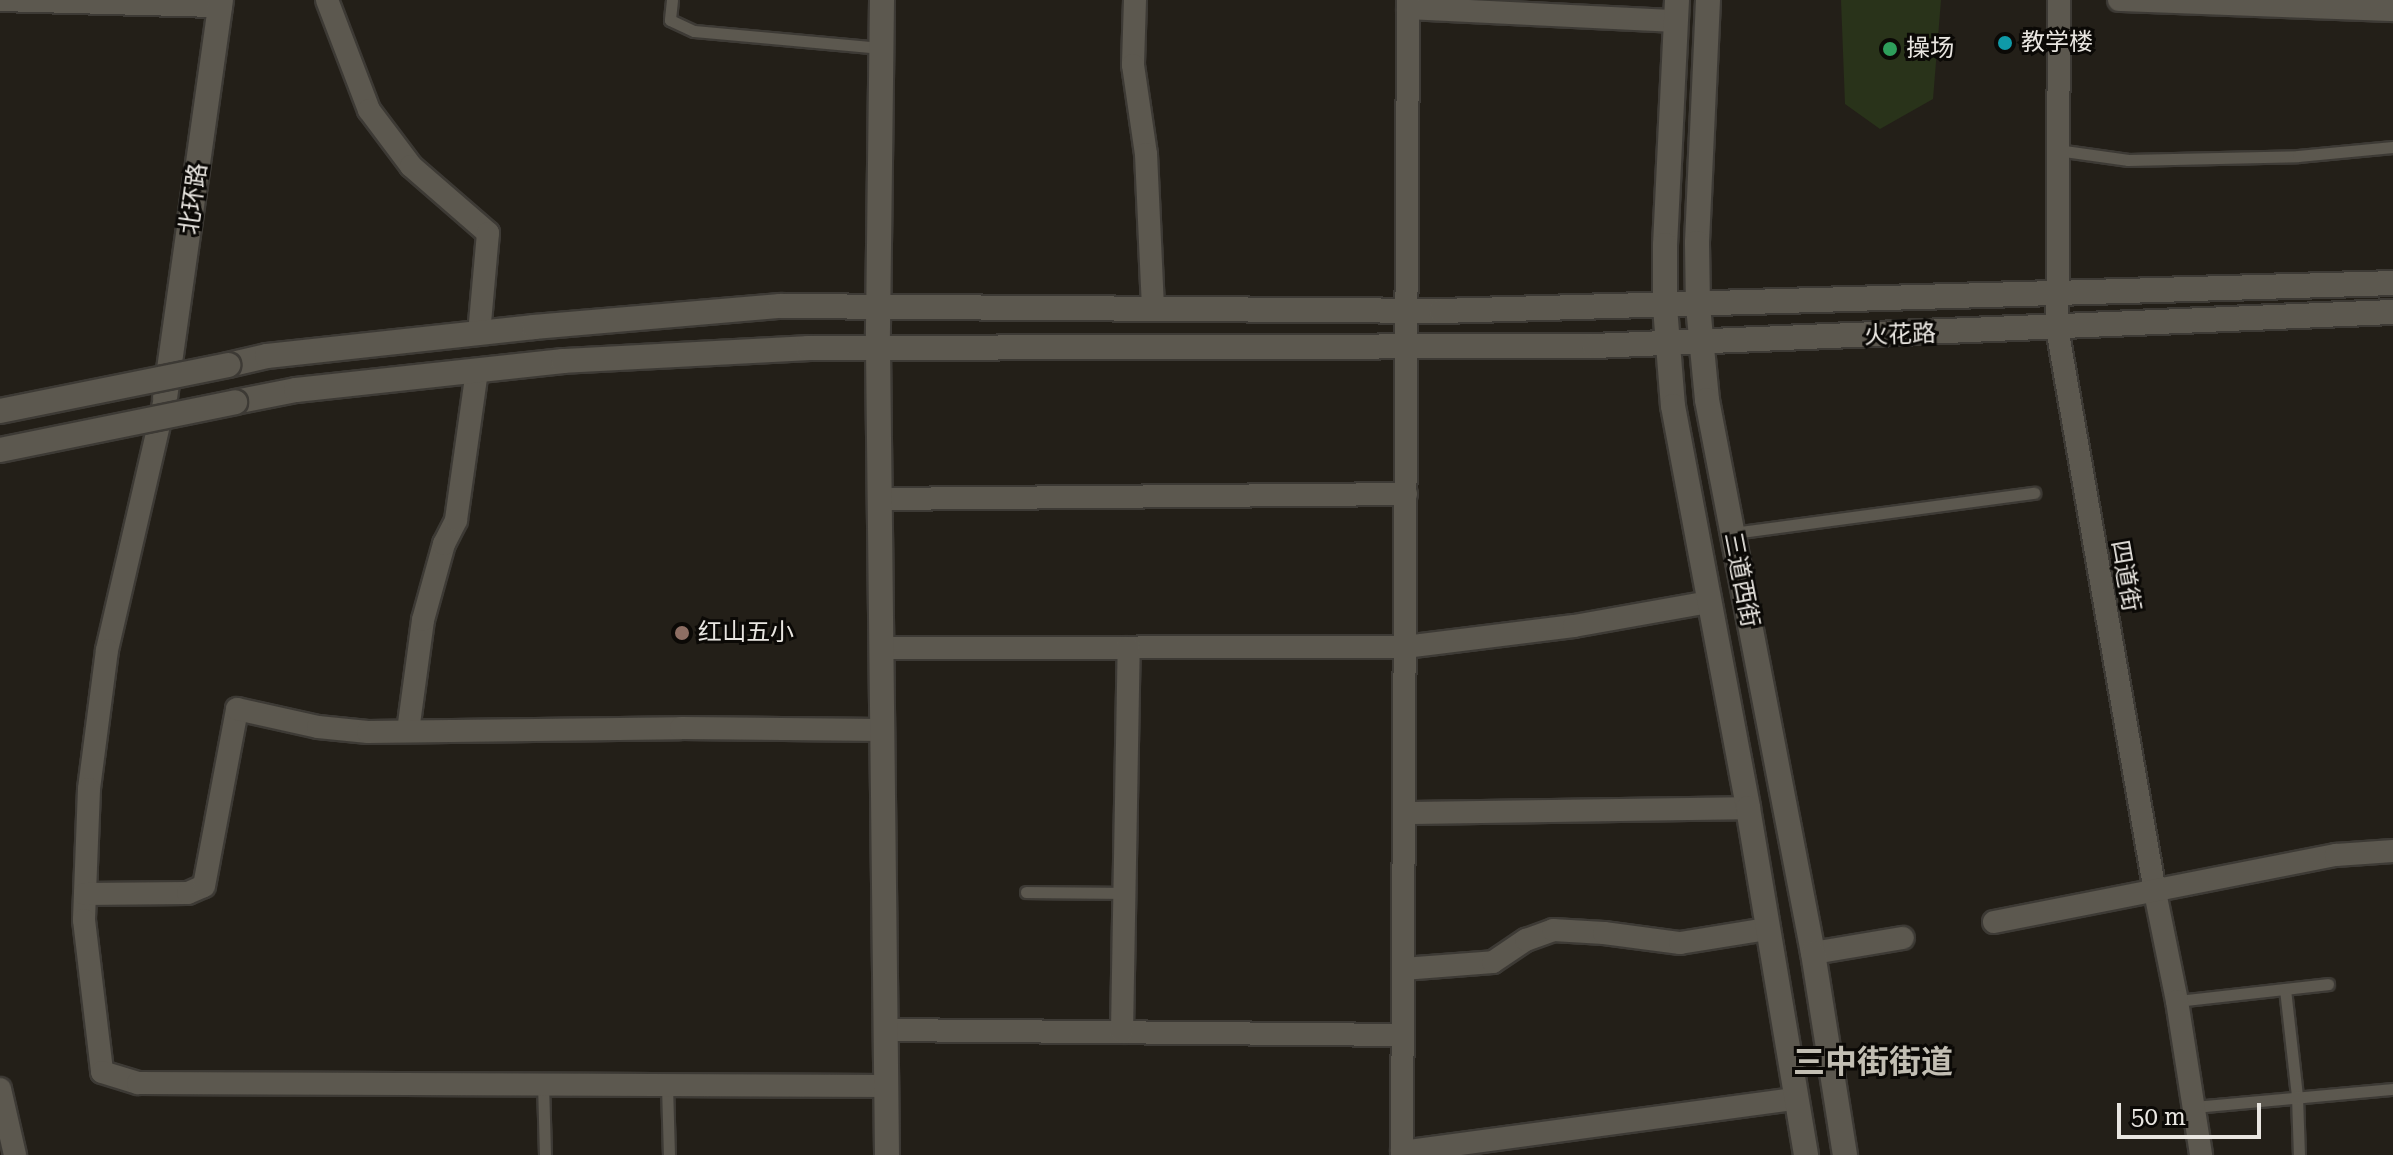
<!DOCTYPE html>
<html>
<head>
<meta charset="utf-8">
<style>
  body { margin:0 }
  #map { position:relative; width:2393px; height:1155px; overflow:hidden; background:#231f18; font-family:"Roboto Serif","Noto Sans SC",serif }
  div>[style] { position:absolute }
  .green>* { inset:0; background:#29331a }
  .roads { filter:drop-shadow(2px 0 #3d3a35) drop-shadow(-2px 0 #3d3a35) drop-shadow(0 2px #3d3a35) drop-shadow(0 -2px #3d3a35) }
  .lane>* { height:11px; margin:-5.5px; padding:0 5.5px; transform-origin:5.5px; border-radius:5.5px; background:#5c584f }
  .street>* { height:22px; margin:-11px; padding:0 11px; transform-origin:11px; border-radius:11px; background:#5c584f }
  .secondary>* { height:24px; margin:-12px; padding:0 12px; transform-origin:12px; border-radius:12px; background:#5c584f }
  .bridges { filter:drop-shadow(2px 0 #3d3a35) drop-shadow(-2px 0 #3d3a35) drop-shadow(0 2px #3d3a35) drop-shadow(0 -2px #3d3a35) }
  .secondary-bridge>* { height:24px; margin:-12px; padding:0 12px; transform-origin:12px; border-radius:12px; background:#5c584f }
  .dots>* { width:22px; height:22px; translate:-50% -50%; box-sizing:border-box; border:4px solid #0b0906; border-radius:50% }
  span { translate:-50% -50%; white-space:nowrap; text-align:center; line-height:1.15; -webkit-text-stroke:6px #0b0906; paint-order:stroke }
  .poi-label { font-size:24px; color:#e9e6e1 }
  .left { translate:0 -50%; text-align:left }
  .street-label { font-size:24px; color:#e9e6e1 }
  .district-label { font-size:32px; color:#c2beb3; font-weight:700 }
  .scale { position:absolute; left:2117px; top:1103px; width:144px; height:36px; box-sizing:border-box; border:4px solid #e9e6e1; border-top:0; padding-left:10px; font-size:24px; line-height:28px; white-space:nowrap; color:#e9e6e1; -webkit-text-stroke:6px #0b0906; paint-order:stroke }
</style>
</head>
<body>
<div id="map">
  <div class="green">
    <i style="clip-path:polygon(1841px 0,1941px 0,1933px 99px,1880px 129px,1845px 104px)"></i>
  </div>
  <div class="roads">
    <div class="lane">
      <i style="left:672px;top:0;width:20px;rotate:96deg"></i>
      <i style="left:670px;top:20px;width:26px;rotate:25deg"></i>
      <i style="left:694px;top:31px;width:188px;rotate:5.2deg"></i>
      <i style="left:2057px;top:150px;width:72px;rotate:8deg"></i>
      <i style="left:2128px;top:160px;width:170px;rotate:-1.3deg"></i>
      <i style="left:2298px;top:156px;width:95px;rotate:-5.4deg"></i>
      <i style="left:1733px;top:533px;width:304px;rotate:-7.6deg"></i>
      <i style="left:1026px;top:892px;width:99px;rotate:0.6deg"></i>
      <i style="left:2285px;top:989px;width:108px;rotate:83.6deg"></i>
      <i style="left:2297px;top:1096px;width:59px;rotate:88.1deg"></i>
      <i style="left:2177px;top:1001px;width:152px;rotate:-6.4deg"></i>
      <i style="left:543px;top:1083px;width:72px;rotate:88.4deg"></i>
      <i style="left:667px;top:1085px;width:70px;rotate:88.4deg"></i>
      <i style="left:2194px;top:1107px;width:200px;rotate:-5.2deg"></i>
    </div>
    <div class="street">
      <i style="left:0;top:0;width:221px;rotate:1.6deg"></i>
      <i style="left:327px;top:0;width:118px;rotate:69.1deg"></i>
      <i style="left:369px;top:110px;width:70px;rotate:53.1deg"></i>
      <i style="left:411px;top:166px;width:102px;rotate:41deg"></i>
      <i style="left:488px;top:233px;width:100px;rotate:95.1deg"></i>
      <i style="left:1135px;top:0;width:65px;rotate:91.8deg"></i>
      <i style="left:1133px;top:65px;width:90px;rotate:81.7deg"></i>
      <i style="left:1146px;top:154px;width:155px;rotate:87.4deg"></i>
      <i style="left:2059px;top:0;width:328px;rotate:90.3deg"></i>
      <i style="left:2057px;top:328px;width:572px;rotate:80.14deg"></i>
      <i style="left:2155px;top:892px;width:111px;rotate:78.6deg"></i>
      <i style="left:2177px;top:1001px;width:156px;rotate:81.1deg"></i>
      <i style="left:2119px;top:0;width:274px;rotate:2.1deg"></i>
      <i style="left:1408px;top:8px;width:268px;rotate:2.8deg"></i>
      <i style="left:164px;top:403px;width:253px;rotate:103deg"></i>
      <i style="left:107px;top:650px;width:140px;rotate:97.4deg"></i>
      <i style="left:89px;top:789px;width:131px;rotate:92.2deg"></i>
      <i style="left:84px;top:920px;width:153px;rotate:83.2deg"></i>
      <i style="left:102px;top:1072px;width:38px;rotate:17deg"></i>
      <i style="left:138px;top:1083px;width:748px;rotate:0.23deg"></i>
      <i style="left:879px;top:499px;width:527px;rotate:-0.54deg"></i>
      <i style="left:881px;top:648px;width:524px;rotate:-0.11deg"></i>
      <i style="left:1405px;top:647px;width:170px;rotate:-7.1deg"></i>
      <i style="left:1574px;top:626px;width:137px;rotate:-10.1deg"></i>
      <i style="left:408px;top:731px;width:112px;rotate:-82.3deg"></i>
      <i style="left:423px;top:620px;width:79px;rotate:-74.6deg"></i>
      <i style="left:444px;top:544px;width:27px;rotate:-63deg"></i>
      <i style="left:456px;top:520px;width:151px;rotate:-82deg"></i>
      <i style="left:1405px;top:813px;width:343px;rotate:-0.8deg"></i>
      <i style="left:85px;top:894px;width:103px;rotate:-0.6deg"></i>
      <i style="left:188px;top:893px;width:17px;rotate:-24deg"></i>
      <i style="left:204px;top:886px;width:180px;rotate:-79.4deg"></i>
      <i style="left:237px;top:709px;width:83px;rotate:12.5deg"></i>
      <i style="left:318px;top:727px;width:50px;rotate:5.7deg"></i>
      <i style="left:368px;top:732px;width:313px;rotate:-0.7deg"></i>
      <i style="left:681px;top:728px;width:201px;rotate:0.6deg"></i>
      <i style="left:1994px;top:922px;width:349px;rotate:-11.1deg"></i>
      <i style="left:2336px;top:855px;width:57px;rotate:-4deg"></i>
      <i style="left:1813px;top:953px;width:91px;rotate:-9.5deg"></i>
      <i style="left:1403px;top:969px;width:90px;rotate:-4.4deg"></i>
      <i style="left:1493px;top:962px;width:40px;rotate:-34deg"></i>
      <i style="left:1526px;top:940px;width:29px;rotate:-20deg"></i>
      <i style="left:1553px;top:930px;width:51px;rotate:3.4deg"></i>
      <i style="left:1604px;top:933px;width:77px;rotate:7.5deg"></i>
      <i style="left:1680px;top:943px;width:87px;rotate:-9.2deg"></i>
      <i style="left:885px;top:1030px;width:517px;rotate:0.55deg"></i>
      <i style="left:1122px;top:1032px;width:384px;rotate:-89deg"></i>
      <i style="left:0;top:1089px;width:68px;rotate:77.2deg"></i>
      <i style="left:1402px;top:1152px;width:398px;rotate:-7.7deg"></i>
      <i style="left:1402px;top:1155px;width:1155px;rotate:-89.7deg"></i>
    </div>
    <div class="secondary">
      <i style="left:882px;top:0;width:348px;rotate:90.7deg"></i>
      <i style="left:878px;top:348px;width:807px;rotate:89.36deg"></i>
      <i style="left:1677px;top:0;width:245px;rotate:92.8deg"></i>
      <i style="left:1665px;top:245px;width:62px;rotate:90deg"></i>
      <i style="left:1665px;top:307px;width:99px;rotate:85.4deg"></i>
      <i style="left:1673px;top:406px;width:409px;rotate:79.4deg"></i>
      <i style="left:1748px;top:808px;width:352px;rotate:80.5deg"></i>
      <i style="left:1708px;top:0;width:243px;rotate:92.6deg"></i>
      <i style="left:1697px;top:243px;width:63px;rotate:89.1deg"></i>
      <i style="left:1698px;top:306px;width:94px;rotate:84.5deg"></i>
      <i style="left:1707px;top:400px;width:563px;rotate:79.15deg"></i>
      <i style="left:1813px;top:953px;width:205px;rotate:81deg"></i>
      <i style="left:228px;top:365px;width:40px;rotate:-13deg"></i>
      <i style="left:267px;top:356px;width:269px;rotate:-6.2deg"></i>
      <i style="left:534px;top:327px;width:247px;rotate:-4.9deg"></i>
      <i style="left:780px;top:306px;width:661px;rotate:0.43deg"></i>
      <i style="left:1441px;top:311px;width:952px;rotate:-1.68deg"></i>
      <i style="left:165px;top:398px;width:402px;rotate:-82deg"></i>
      <i style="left:235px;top:402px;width:62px;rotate:-11.1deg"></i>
      <i style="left:296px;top:390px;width:269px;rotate:-6.2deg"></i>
      <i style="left:563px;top:361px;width:245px;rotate:-3deg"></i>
      <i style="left:808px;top:348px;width:786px;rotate:-0.15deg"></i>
      <i style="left:1594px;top:346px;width:800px;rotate:-2.44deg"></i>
    </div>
  </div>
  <div class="bridges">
    <div class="secondary-bridge">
      <i style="left:0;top:411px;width:233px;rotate:-11.4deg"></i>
      <i style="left:0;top:450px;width:240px;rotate:-11.5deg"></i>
    </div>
  </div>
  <div class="dots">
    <i style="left:2005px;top:43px;background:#0f9aa8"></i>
    <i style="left:1890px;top:49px;background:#2e9e5b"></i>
    <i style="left:682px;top:633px;background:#8d6e63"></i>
  </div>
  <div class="poi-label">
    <span class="left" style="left:2021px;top:43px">教学楼</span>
    <span class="left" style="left:1906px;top:49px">操场</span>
    <span class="left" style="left:698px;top:633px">红山五小</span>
  </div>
  <div class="street-label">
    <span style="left:194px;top:199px;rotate:-82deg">北环路</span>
    <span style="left:1900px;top:335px;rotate:-2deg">火花路</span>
    <span style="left:2125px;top:576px;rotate:80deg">四道街</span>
    <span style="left:1741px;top:580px;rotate:79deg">三道西街</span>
  </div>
  <div class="district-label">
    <span style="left:1873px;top:1062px">三中街街道</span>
  </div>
  <div class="scale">50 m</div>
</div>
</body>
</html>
